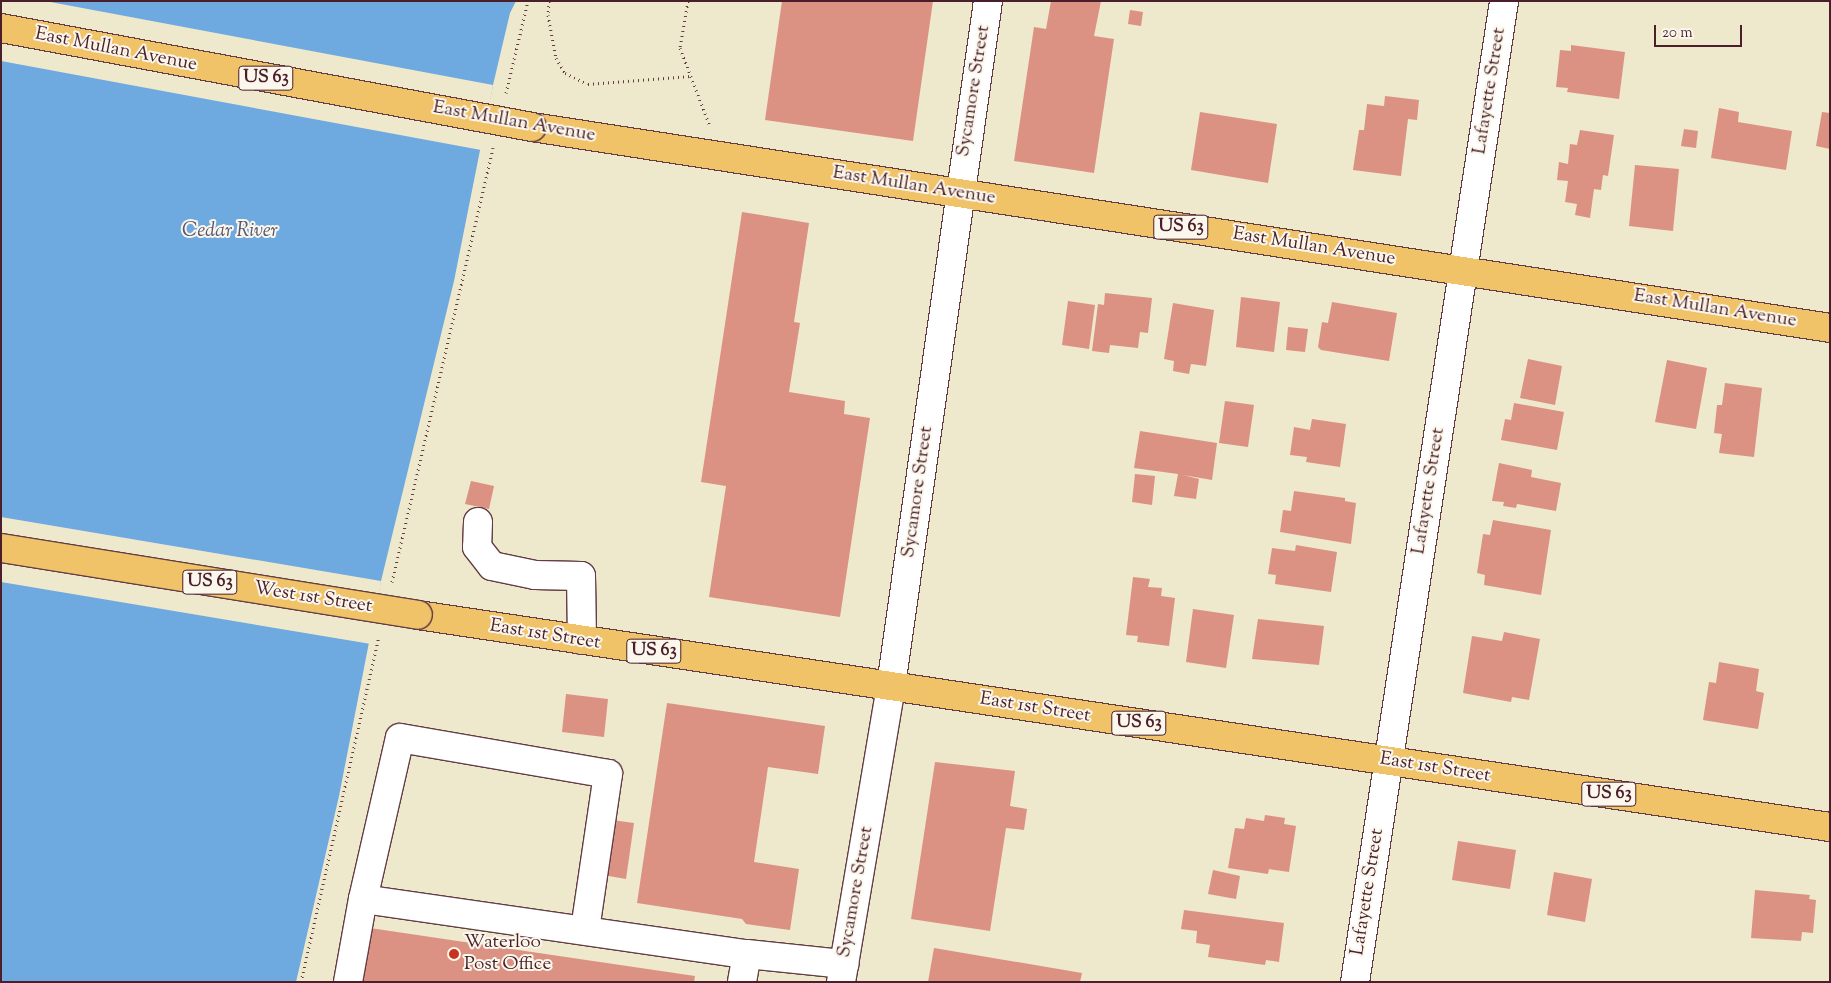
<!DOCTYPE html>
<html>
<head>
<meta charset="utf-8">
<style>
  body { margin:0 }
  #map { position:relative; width:1831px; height:983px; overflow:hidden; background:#eee8cd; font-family:"Sorts Mill Goudy",serif }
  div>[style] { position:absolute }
  .water>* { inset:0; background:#6ea9df }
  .pier>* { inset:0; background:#eee8cd }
  .building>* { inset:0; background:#db9282 }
  .path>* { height:3px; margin-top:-1.5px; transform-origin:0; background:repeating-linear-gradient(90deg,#633d43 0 1px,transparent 0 5px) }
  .roads { filter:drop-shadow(1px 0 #633d43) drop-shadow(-1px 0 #633d43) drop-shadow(0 1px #633d43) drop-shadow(0 -1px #633d43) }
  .minor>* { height:28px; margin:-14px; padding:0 14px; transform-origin:14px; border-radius:14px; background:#fff }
  .highway>* { height:28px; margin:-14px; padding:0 14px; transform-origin:14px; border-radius:14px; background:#f1c369 }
  .bridges { filter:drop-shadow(1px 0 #633d43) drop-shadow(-1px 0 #633d43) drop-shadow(0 1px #633d43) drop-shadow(0 -1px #633d43) }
  .highway-bridge>* { height:28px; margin:-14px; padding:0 14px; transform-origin:14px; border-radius:14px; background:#f1c369 }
  .dots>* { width:14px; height:14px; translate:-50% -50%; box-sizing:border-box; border:2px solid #fbf7ec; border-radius:50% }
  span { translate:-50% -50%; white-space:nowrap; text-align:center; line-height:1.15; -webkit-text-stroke:4px #fbf7ec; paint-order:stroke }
  .shield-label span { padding:1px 4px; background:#fbf7ec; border:1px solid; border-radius:4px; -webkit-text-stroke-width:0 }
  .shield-label { font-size:18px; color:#4a1f2b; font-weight:700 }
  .street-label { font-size:19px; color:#4a1f2b }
  .poi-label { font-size:19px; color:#4a1f2b }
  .left { translate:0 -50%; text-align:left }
  .water-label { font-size:20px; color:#585673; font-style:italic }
  .frame { position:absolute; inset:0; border:2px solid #4a1f2b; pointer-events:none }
  .scale { position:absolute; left:1654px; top:25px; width:88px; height:22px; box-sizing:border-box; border:2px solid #4a1f2b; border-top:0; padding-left:6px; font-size:15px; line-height:18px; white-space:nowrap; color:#4a1f2b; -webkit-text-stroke:4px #fbf7ec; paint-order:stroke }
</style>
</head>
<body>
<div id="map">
  <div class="water">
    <i style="clip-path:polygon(1px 1px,516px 1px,510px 13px,493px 85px,454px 281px,381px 581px,339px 796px,296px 982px,1px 982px)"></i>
  </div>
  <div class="pier">
    <i style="clip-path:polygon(1px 1px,45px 1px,493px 85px,481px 150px,1px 61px)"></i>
    <i style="clip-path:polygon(1px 517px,381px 581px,371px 644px,1px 582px)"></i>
  </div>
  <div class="building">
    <i style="clip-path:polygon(782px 1px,933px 1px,913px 141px,765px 120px)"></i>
    <i style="clip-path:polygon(1051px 1px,1101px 1px,1094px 36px,1114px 39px,1094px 173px,1014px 161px,1034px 27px,1046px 29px)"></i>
    <i style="clip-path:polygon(1130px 10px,1143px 12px,1141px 26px,1128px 24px)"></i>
    <i style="clip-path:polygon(1571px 45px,1625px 52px,1619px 99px,1567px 92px,1568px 88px,1556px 87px,1560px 50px,1571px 51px)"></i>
    <i style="clip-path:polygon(1385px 96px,1419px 100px,1417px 120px,1408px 119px,1401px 176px,1353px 170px,1359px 130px,1364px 130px,1367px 104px,1384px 106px)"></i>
    <i style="clip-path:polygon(1719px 108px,1739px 112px,1738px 122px,1792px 131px,1786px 170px,1711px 158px)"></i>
    <i style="clip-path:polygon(1200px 112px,1277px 124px,1268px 183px,1191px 170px)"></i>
    <i style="clip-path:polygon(1822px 112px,1830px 113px,1830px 149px,1816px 146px)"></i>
    <i style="clip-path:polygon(1684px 129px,1698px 131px,1696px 148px,1681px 146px)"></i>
    <i style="clip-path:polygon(1580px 130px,1614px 135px,1608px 176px,1603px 175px,1601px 190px,1594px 189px,1590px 218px,1575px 215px,1577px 204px,1565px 202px,1568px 181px,1557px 180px,1559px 162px,1568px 164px,1570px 144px,1577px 145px)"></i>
    <i style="clip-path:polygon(1635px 165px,1679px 169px,1673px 231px,1629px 226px)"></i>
    <i style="clip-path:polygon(742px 212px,809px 223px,794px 322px,800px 323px,789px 392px,845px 401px,844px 414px,870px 418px,840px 617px,709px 597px,726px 486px,701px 482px)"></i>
    <i style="clip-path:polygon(1105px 293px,1152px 298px,1148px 333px,1140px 332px,1138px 348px,1110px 345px,1109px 353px,1092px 351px,1098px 304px,1104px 305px)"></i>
    <i style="clip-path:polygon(1241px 297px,1280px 302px,1274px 352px,1236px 347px)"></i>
    <i style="clip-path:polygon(1068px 301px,1095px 305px,1089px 349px,1062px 345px)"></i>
    <i style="clip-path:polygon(1332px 302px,1397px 313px,1389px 361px,1321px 350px,1318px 347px,1322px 322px,1328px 323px)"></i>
    <i style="clip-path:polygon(1173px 303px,1214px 310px,1206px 366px,1191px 364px,1189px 374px,1173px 371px,1174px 361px,1164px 359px)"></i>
    <i style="clip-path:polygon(1288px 327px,1308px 329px,1305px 352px,1286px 350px)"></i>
    <i style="clip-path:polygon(1528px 359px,1562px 366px,1555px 405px,1520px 398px)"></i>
    <i style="clip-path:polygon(1667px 360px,1707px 368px,1696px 429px,1655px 422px)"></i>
    <i style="clip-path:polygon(1725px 383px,1762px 388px,1754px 457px,1719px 453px,1722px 434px,1714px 433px,1717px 405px,1722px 405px)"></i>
    <i style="clip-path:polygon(1225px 401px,1254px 405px,1248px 447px,1219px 443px)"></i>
    <i style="clip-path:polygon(1514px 403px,1564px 412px,1557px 450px,1501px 440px,1505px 419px,1511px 420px)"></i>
    <i style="clip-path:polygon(1312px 419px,1346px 424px,1340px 467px,1306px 462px,1307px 457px,1290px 455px,1294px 427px,1310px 430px)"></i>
    <i style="clip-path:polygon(1140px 431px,1217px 443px,1212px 480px,1183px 475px,1199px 479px,1196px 499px,1174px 496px,1178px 474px,1134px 468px)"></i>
    <i style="clip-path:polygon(1499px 463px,1532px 470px,1531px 477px,1561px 483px,1556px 511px,1517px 504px,1516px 508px,1503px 506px,1504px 502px,1492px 501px)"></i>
    <i style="clip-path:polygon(1135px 474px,1155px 476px,1152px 505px,1132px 502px)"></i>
    <i style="clip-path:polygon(471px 481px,494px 486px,489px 509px,465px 504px)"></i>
    <i style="clip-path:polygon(1294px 491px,1345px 498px,1345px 501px,1356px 503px,1351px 544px,1280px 532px,1283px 510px,1291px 511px)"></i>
    <i style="clip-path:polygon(1493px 520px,1551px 530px,1541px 595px,1484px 585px,1485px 575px,1477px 573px,1483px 534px,1490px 535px)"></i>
    <i style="clip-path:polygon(1296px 545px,1337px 552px,1331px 592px,1275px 584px,1276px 575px,1268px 574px,1272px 548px,1295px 551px)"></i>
    <i style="clip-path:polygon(1133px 577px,1150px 579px,1148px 587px,1162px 588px,1161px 596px,1175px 598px,1169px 646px,1137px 642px,1138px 636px,1126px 635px)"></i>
    <i style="clip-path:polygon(1193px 609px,1234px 615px,1226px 668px,1186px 662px)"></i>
    <i style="clip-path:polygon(1258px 619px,1324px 626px,1319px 665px,1252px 659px)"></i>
    <i style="clip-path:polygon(1504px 632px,1540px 639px,1529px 700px,1512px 697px,1511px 702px,1463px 693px,1472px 636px,1502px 641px)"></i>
    <i style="clip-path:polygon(1719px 662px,1759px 669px,1756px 691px,1764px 693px,1758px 729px,1703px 720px,1709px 682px,1716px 683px)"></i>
    <i style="clip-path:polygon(566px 694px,608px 699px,604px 737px,562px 732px)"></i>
    <i style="clip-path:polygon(667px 703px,825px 726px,818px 774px,768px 767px,754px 862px,799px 869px,790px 930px,746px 924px,742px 919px,637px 903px)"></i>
    <i style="clip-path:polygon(935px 762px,1015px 771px,1010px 806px,1027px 809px,1024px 830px,1006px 828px,990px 931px,911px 919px)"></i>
    <i style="clip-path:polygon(1265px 815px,1285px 818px,1284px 824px,1296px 826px,1289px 872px,1269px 869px,1268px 874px,1228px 868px,1235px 828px,1244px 829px,1246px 818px,1264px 821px)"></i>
    <i style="clip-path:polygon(612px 820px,634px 823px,626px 879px,603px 875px)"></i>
    <i style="clip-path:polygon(1458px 841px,1516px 850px,1510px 889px,1452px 880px)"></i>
    <i style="clip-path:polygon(1213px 870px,1240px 876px,1236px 899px,1208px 894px)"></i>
    <i style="clip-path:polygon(1554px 872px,1592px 879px,1585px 922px,1547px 915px)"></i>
    <i style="clip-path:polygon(1755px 890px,1810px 895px,1809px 899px,1816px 900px,1813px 933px,1802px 932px,1801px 941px,1751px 938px)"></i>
    <i style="clip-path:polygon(1184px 910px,1284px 923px,1279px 962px,1266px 960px,1265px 965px,1208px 957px,1210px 945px,1196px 943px,1197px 931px,1181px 929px)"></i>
    <i style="clip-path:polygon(370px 928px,695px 976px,694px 982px,362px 982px)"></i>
    <i style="clip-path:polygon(934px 948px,1082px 973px,1080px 982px,928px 982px)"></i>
  </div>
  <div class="path">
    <i style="left:549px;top:1px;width:14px;rotate:94deg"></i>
    <i style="left:548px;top:15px;width:44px;rotate:79.5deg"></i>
    <i style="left:556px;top:58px;width:17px;rotate:59deg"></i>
    <i style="left:565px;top:73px;width:25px;rotate:26deg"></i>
    <i style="left:588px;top:84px;width:103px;rotate:-4.4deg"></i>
    <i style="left:688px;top:1px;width:48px;rotate:99.7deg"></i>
    <i style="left:680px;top:48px;width:84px;rotate:69deg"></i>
    <i style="left:506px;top:93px;width:95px;rotate:-76.6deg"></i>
    <i style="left:392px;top:582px;width:446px;rotate:-76.9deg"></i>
    <i style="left:301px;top:982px;width:354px;rotate:-77.3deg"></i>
  </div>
  <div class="roads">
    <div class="minor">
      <i style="left:478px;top:522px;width:25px;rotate:92deg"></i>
      <i style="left:477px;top:547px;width:24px;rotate:52deg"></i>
      <i style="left:492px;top:566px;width:44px;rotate:11.8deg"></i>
      <i style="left:535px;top:575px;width:46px;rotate:1.2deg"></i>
      <i style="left:581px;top:576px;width:64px;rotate:89.1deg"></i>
      <i style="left:363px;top:899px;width:165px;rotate:-77.1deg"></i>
      <i style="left:400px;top:738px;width:211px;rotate:9.8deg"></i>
      <i style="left:608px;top:774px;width:157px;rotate:98.4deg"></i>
      <i style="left:348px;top:982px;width:84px;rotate:-79.8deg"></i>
      <i style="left:363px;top:899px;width:388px;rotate:8.2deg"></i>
      <i style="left:747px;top:954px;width:98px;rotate:5.9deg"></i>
      <i style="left:742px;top:982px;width:28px;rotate:-80deg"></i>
      <i style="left:841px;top:982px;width:300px;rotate:-80.4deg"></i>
      <i style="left:891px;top:686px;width:692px;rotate:-81.94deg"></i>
      <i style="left:1355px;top:982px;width:992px;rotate:-81.36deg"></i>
    </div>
    <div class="highway">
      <i style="left:532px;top:127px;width:1313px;rotate:8.8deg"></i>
      <i style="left:418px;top:615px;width:1428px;rotate:8.54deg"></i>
    </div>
  </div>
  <div class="bridges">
    <div class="highway-bridge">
      <i style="left:1px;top:28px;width:540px;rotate:10.56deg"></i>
      <i style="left:1px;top:548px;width:422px;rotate:9.1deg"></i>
    </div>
  </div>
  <div class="dots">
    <i style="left:454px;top:954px;background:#c8321e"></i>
  </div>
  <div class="shield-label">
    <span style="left:266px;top:78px">US 63</span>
    <span style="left:1181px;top:227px">US 63</span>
    <span style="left:210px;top:582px">US 63</span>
    <span style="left:654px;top:651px">US 63</span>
    <span style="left:1139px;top:723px">US 63</span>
    <span style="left:1609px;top:794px">US 63</span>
  </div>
  <div class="street-label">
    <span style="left:116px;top:50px;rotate:11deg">East Mullan Avenue</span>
    <span style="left:974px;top:91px;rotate:-81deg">Sycamore Street</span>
    <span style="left:1490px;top:91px;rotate:-81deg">Lafayette Street</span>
    <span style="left:514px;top:122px;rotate:10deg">East Mullan Avenue</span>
    <span style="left:914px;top:186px;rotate:9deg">East Mullan Avenue</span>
    <span style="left:1314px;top:247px;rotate:9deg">East Mullan Avenue</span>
    <span style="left:1715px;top:309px;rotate:9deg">East Mullan Avenue</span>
    <span style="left:1429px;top:491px;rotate:-81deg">Lafayette Street</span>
    <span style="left:918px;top:492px;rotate:-82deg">Sycamore Street</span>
    <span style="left:313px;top:598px;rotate:9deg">West 1st Street</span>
    <span style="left:545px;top:635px;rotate:9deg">East 1st Street</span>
    <span style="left:1035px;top:708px;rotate:9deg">East 1st Street</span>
    <span style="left:1435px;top:768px;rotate:9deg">East 1st Street</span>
    <span style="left:856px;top:892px;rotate:-80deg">Sycamore Street</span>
    <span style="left:1368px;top:892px;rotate:-81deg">Lafayette Street</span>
  </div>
  <div class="poi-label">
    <span class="left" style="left:464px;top:954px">Waterloo<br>Post Office</span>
  </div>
  <div class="water-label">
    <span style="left:230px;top:231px">Cedar River</span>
  </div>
  <div class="frame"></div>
  <div class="scale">20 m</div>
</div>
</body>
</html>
